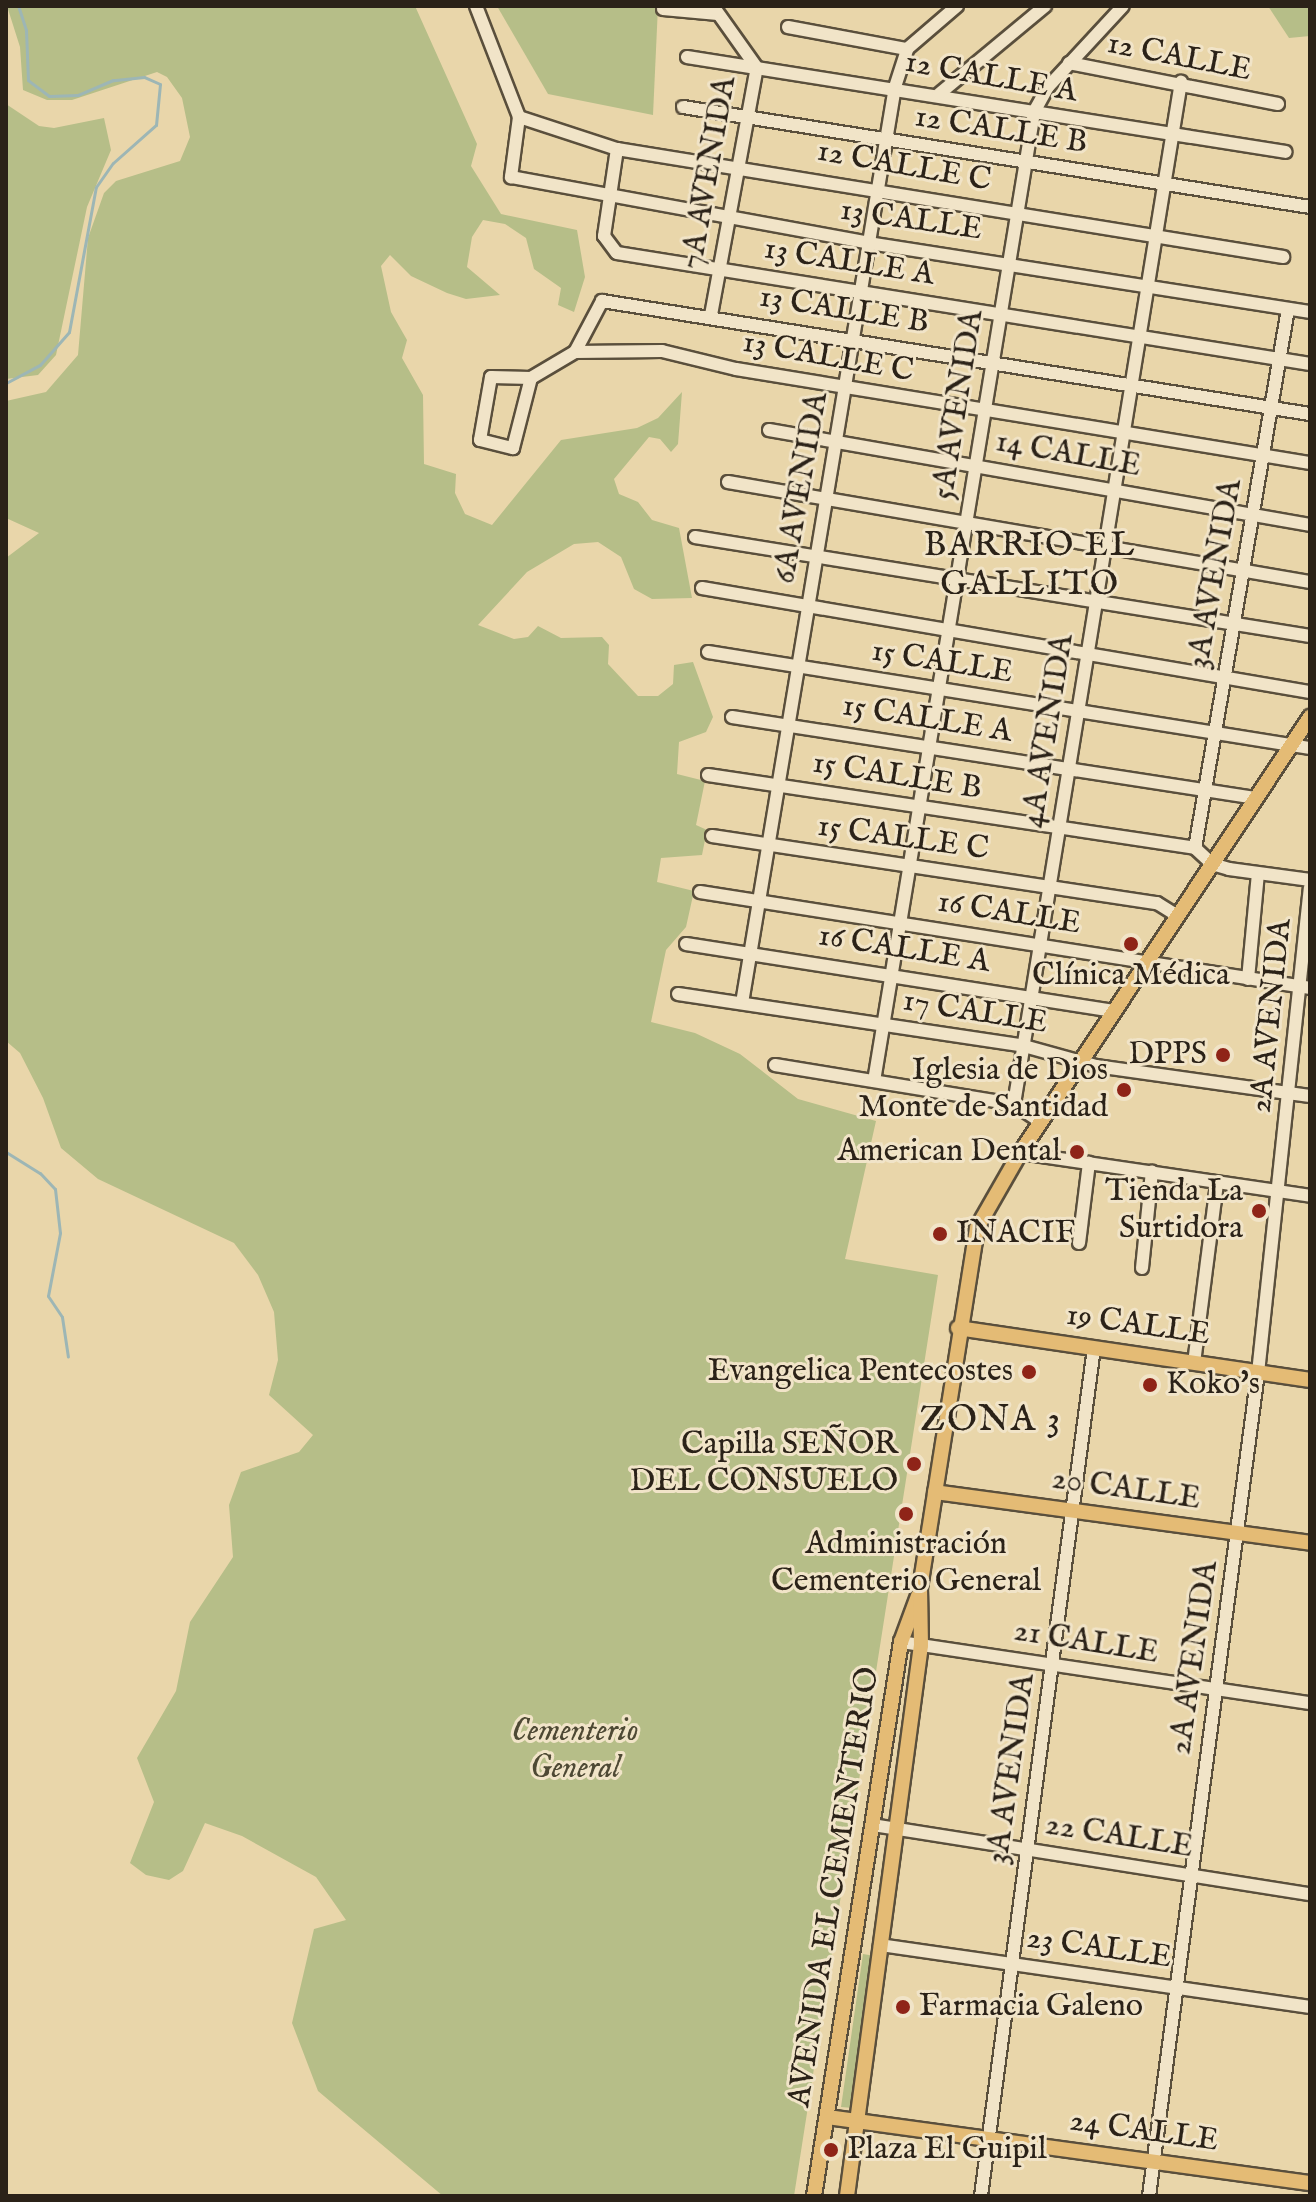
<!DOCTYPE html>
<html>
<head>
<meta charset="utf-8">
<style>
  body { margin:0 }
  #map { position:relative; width:1316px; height:2202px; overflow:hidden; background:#e9d6aa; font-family:"IM FELL English",serif }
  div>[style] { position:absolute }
  .green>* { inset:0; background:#b6be88 }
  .stream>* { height:3px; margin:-1.5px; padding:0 1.5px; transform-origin:1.5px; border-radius:1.5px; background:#9db6b5 }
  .roads { filter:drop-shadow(2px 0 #5a4f3c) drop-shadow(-2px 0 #5a4f3c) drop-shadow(0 2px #5a4f3c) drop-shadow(0 -2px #5a4f3c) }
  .minor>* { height:12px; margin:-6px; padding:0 6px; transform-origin:6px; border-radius:6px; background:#f1e4c8 }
  .major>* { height:14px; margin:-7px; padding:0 7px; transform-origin:7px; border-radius:7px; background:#e4bb75 }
  .dots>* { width:22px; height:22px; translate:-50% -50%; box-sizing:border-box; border:4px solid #f1e4c8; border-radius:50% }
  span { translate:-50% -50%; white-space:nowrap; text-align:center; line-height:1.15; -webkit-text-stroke:6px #f1e4c8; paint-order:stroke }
  .street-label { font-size:32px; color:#2b2218 }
  .poi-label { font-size:32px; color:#2b2218 }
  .right { translate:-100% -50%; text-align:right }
  .left { translate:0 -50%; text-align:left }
  .park-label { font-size:32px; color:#4e4934; font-style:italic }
  .neighbourhood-label { font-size:34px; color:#2b2218; letter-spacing:2px }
  .quarter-label { font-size:36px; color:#2b2218; letter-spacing:2px }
  .frame { position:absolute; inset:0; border:8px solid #2b2218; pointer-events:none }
</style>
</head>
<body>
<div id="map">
  <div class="green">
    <i style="clip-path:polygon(7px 6px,415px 6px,477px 144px,471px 166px,501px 214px,577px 230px,585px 277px,574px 312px,558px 305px,561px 288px,534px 269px,526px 238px,505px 224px,483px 220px,472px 237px,467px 267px,500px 295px,466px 299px,447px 293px,411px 276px,390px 255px,381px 266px,391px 312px,407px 340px,402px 358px,423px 395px,424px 464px,456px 474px,455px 493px,465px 514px,492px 525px,561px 440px,637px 428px,658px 418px,682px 392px,678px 444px,671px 452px,660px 439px,649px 437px,614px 479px,619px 494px,638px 502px,652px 520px,679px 528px,692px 598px,652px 599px,634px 589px,621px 557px,598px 542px,574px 544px,527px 572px,478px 625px,514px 639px,528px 637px,538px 626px,561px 638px,602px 637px,609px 645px,608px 664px,638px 696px,658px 696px,673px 684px,674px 665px,693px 662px,713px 717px,706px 732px,679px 742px,677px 774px,705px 781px,696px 825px,707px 830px,702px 855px,661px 858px,657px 882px,694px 891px,686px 927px,666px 950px,651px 1022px,695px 1033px,740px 1054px,798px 1099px,876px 1121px,845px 1259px,938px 1275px,794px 2196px,443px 2196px,318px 2091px,292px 2023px,314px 1929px,346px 1920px,316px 1877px,242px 1836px,205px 1823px,183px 1871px,169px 1880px,146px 1875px,130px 1863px,154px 1802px,137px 1758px,176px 1691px,190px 1622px,233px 1557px,229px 1505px,241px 1472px,299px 1452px,313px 1435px,269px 1395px,278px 1360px,274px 1312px,258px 1275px,234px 1243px,98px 1179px,61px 1148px,43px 1098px,20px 1053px,6px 1041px,6px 558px,39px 533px,6px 518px,6px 401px,46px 392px,78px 355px,88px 238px,104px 193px,116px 181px,180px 161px,190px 137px,182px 98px,167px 77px,157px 72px,72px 100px,47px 100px,23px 90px,20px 47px)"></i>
    <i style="clip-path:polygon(497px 6px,658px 6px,653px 115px,548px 94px)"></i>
    <i style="clip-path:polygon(1268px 6px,1310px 6px,1310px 36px,1289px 38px)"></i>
    <i style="clip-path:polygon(6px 104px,39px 126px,54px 128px,104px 118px,111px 150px,87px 207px,56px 355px,38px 375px,6px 379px)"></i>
    <i style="clip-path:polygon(863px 1954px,875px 1956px,853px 2108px,841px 2107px)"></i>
  </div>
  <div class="stream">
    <i style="left:6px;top:383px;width:38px;rotate:-28deg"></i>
    <i style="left:40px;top:365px;width:44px;rotate:-48.7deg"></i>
    <i style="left:69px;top:332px;width:147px;rotate:-79.5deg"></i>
    <i style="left:96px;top:187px;width:29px;rotate:-55deg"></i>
    <i style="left:113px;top:163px;width:57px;rotate:-41.5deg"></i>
    <i style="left:156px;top:125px;width:41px;rotate:-84.4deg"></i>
    <i style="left:160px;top:84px;width:17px;rotate:-156deg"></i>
    <i style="left:144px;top:77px;width:31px;rotate:174deg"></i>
    <i style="left:113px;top:80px;width:38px;rotate:157deg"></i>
    <i style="left:78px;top:95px;width:29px;rotate:178deg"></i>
    <i style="left:49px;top:96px;width:26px;rotate:-143deg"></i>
    <i style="left:28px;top:80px;width:50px;rotate:-92.3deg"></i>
    <i style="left:26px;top:30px;width:25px;rotate:-108deg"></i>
    <i style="left:6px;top:1152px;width:40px;rotate:32deg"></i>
    <i style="left:40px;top:1173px;width:22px;rotate:47deg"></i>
    <i style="left:55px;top:1189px;width:44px;rotate:83.5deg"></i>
    <i style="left:60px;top:1233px;width:64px;rotate:100.8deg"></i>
    <i style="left:48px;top:1296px;width:25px;rotate:56deg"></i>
    <i style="left:62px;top:1317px;width:40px;rotate:81.5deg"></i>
  </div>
  <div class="roads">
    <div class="minor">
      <i style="left:476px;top:6px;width:119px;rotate:68.8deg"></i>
      <i style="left:519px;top:117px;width:61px;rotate:97.6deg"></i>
      <i style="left:511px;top:177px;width:364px;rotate:10.4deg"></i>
      <i style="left:869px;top:243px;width:446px;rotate:8.9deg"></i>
      <i style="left:663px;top:9px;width:55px;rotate:5.2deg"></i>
      <i style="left:788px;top:27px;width:121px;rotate:10.5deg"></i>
      <i style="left:687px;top:57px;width:606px;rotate:9.01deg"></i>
      <i style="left:1069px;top:63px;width:213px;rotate:11.1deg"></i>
      <i style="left:939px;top:94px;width:138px;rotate:-39.7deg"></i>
      <i style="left:683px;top:107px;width:635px;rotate:9.06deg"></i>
      <i style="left:519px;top:117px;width:103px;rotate:18.1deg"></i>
      <i style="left:617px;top:149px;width:675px;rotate:9.21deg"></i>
      <i style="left:617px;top:149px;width:88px;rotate:98.5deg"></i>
      <i style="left:604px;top:236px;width:21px;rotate:53deg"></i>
      <i style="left:617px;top:253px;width:702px;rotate:9.1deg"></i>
      <i style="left:711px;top:315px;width:251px;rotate:-79.5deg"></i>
      <i style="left:757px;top:68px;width:76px;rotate:-125.4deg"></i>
      <i style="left:575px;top:352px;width:87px;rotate:-0.7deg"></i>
      <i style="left:662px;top:351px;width:76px;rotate:13.7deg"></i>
      <i style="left:736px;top:369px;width:582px;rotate:9.3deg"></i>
      <i style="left:531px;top:378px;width:40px;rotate:-178.6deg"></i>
      <i style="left:491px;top:377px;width:64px;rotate:99.9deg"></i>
      <i style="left:480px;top:440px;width:34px;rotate:14deg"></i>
      <i style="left:513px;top:448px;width:72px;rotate:-75.6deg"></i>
      <i style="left:531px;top:378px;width:51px;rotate:-30.6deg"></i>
      <i style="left:575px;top:352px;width:58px;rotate:-62.1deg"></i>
      <i style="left:602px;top:301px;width:717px;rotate:9.07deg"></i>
      <i style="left:769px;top:430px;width:549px;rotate:9.96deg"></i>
      <i style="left:728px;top:482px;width:591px;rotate:9.75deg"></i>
      <i style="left:695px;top:537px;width:623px;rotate:9.14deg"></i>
      <i style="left:702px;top:588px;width:617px;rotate:9.71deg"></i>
      <i style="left:708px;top:652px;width:610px;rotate:9.06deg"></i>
      <i style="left:732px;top:717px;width:529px;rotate:8.8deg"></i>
      <i style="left:708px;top:775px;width:492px;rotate:8.5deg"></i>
      <i style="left:1195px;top:848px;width:23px;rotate:43deg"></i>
      <i style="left:1212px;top:864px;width:18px;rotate:16deg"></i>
      <i style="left:1229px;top:869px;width:82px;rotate:7.7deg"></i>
      <i style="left:712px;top:836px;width:450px;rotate:8.6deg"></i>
      <i style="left:1157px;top:903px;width:25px;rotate:32deg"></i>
      <i style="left:1195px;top:848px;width:547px;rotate:-80.21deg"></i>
      <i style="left:700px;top:892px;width:618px;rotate:8.94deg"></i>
      <i style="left:686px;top:944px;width:433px;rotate:8.9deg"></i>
      <i style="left:1248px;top:979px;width:106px;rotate:-84.6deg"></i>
      <i style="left:678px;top:994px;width:350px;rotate:8.5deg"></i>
      <i style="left:1024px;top:1046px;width:75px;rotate:15.5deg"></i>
      <i style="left:1096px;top:1066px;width:216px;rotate:8deg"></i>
      <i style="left:742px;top:1003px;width:929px;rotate:-80.52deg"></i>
      <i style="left:895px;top:87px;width:40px;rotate:-72deg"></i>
      <i style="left:907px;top:49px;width:66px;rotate:-40.7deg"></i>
      <i style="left:775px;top:1065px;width:242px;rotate:9.3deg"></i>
      <i style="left:1014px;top:1104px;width:32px;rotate:34deg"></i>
      <i style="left:874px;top:1081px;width:982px;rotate:-80.62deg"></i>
      <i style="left:1034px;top:112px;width:29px;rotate:-61deg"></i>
      <i style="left:1048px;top:87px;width:110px;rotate:-47.2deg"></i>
      <i style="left:1014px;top:1104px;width:1036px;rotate:-80.72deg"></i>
      <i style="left:1020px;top:1153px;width:293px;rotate:8.4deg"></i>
      <i style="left:1079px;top:1243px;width:81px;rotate:-82.9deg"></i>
      <i style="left:1142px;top:1268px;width:97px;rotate:-84.1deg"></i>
      <i style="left:1194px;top:1363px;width:181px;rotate:-82.7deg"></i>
      <i style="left:901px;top:1642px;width:414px;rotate:8.5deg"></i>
      <i style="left:873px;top:1825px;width:442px;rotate:9deg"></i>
      <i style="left:880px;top:1945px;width:434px;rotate:8.2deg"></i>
      <i style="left:981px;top:2196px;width:855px;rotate:-82.41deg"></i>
      <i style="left:1149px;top:2196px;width:830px;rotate:-82.46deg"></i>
      <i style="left:1258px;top:1373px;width:488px;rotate:-83.9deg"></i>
    </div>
    <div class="major">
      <i style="left:958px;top:1328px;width:356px;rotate:8.4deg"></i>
      <i style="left:935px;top:1492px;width:378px;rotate:7.7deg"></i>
      <i style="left:827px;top:2117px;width:487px;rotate:7.8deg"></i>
      <i style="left:814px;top:2196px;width:561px;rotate:-81.08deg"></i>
      <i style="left:901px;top:1642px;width:49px;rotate:-69.7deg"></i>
      <i style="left:847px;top:2196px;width:556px;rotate:-82.35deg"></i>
      <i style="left:921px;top:1645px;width:57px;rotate:-91deg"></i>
      <i style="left:920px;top:1588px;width:364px;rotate:-81deg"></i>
      <i style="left:977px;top:1228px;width:86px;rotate:-60.2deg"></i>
      <i style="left:1020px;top:1153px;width:524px;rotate:-56.37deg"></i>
    </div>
  </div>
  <div class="dots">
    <i style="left:1131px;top:944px;background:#8f2418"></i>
    <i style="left:1223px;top:1055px;background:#8f2418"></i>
    <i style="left:1124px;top:1090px;background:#8f2418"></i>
    <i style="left:1077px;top:1152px;background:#8f2418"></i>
    <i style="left:1259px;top:1211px;background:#8f2418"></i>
    <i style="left:940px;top:1234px;background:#8f2418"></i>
    <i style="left:1029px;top:1372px;background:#8f2418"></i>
    <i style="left:1150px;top:1385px;background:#8f2418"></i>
    <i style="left:914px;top:1464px;background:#8f2418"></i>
    <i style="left:906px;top:1514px;background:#8f2418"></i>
    <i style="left:903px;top:2007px;background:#8f2418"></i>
    <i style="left:831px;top:2150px;background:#8f2418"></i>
  </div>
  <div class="street-label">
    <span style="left:1179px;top:58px;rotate:11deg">12 CALLE</span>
    <span style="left:991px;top:78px;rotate:10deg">12 CALLE A</span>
    <span style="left:1001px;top:131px;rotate:9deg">12 CALLE B</span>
    <span style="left:904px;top:167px;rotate:10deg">12 CALLE C</span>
    <span style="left:710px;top:173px;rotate:-80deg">7A AVENIDA</span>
    <span style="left:911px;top:221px;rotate:8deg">13 CALLE</span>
    <span style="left:849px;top:263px;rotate:9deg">13 CALLE A</span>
    <span style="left:844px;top:311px;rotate:9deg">13 CALLE B</span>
    <span style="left:828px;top:358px;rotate:10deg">13 CALLE C</span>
    <span style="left:959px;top:405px;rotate:-81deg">5A AVENIDA</span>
    <span style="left:1068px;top:455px;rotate:10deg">14 CALLE</span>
    <span style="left:802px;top:488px;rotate:-80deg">6A AVENIDA</span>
    <span style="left:1216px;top:574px;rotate:-80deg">3A AVENIDA</span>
    <span style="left:942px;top:663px;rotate:9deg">15 CALLE</span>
    <span style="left:927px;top:720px;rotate:9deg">15 CALLE A</span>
    <span style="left:1049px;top:731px;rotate:-81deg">4A AVENIDA</span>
    <span style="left:897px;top:777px;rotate:9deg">15 CALLE B</span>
    <span style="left:903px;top:839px;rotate:8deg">15 CALLE C</span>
    <span style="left:1009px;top:914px;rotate:9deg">16 CALLE</span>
    <span style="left:904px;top:950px;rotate:9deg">16 CALLE A</span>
    <span style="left:975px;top:1013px;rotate:9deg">17 CALLE</span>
    <span style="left:1272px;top:1016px;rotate:-84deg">2A AVENIDA</span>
    <span style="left:1138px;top:1326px;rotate:8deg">19 CALLE</span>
    <span style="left:1126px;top:1490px;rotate:8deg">20 CALLE</span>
    <span style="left:1086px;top:1643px;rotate:9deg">21 CALLE</span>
    <span style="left:1195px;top:1658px;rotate:-82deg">2A AVENIDA</span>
    <span style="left:1012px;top:1769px;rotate:-82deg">3A AVENIDA</span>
    <span style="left:1119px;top:1837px;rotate:9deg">22 CALLE</span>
    <span style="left:835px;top:1887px;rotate:-81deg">AVENIDA EL CEMENTERIO</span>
    <span style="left:1099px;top:1949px;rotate:8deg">23 CALLE</span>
    <span style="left:1144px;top:2132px;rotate:8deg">24 CALLE</span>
  </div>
  <div class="poi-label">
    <span style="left:1131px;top:976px">Clínica Médica</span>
    <span class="right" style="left:1207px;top:1055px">DPPS</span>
    <span class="right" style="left:1108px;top:1090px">Iglesia de Dios<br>Monte de Santidad</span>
    <span class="right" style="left:1061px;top:1152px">American Dental</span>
    <span class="right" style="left:1243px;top:1211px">Tienda La<br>Surtidora</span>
    <span class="left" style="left:956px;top:1234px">INACIF</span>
    <span class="right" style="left:1013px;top:1372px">Evangelica Pentecostes</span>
    <span class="left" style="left:1166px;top:1385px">Koko's</span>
    <span class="right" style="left:898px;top:1464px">Capilla SEÑOR<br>DEL CONSUELO</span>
    <span style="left:906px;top:1564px">Administración<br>Cementerio General</span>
    <span class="left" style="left:919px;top:2007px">Farmacia Galeno</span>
    <span class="left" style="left:847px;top:2150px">Plaza El Guipil</span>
  </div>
  <div class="park-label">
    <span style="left:575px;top:1751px">Cementerio<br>General</span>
  </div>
  <div class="neighbourhood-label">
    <span style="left:1030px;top:565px">BARRIO EL<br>GALLITO</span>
  </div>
  <div class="quarter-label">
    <span style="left:991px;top:1421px">ZONA 3</span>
  </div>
  <div class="frame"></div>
</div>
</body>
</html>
